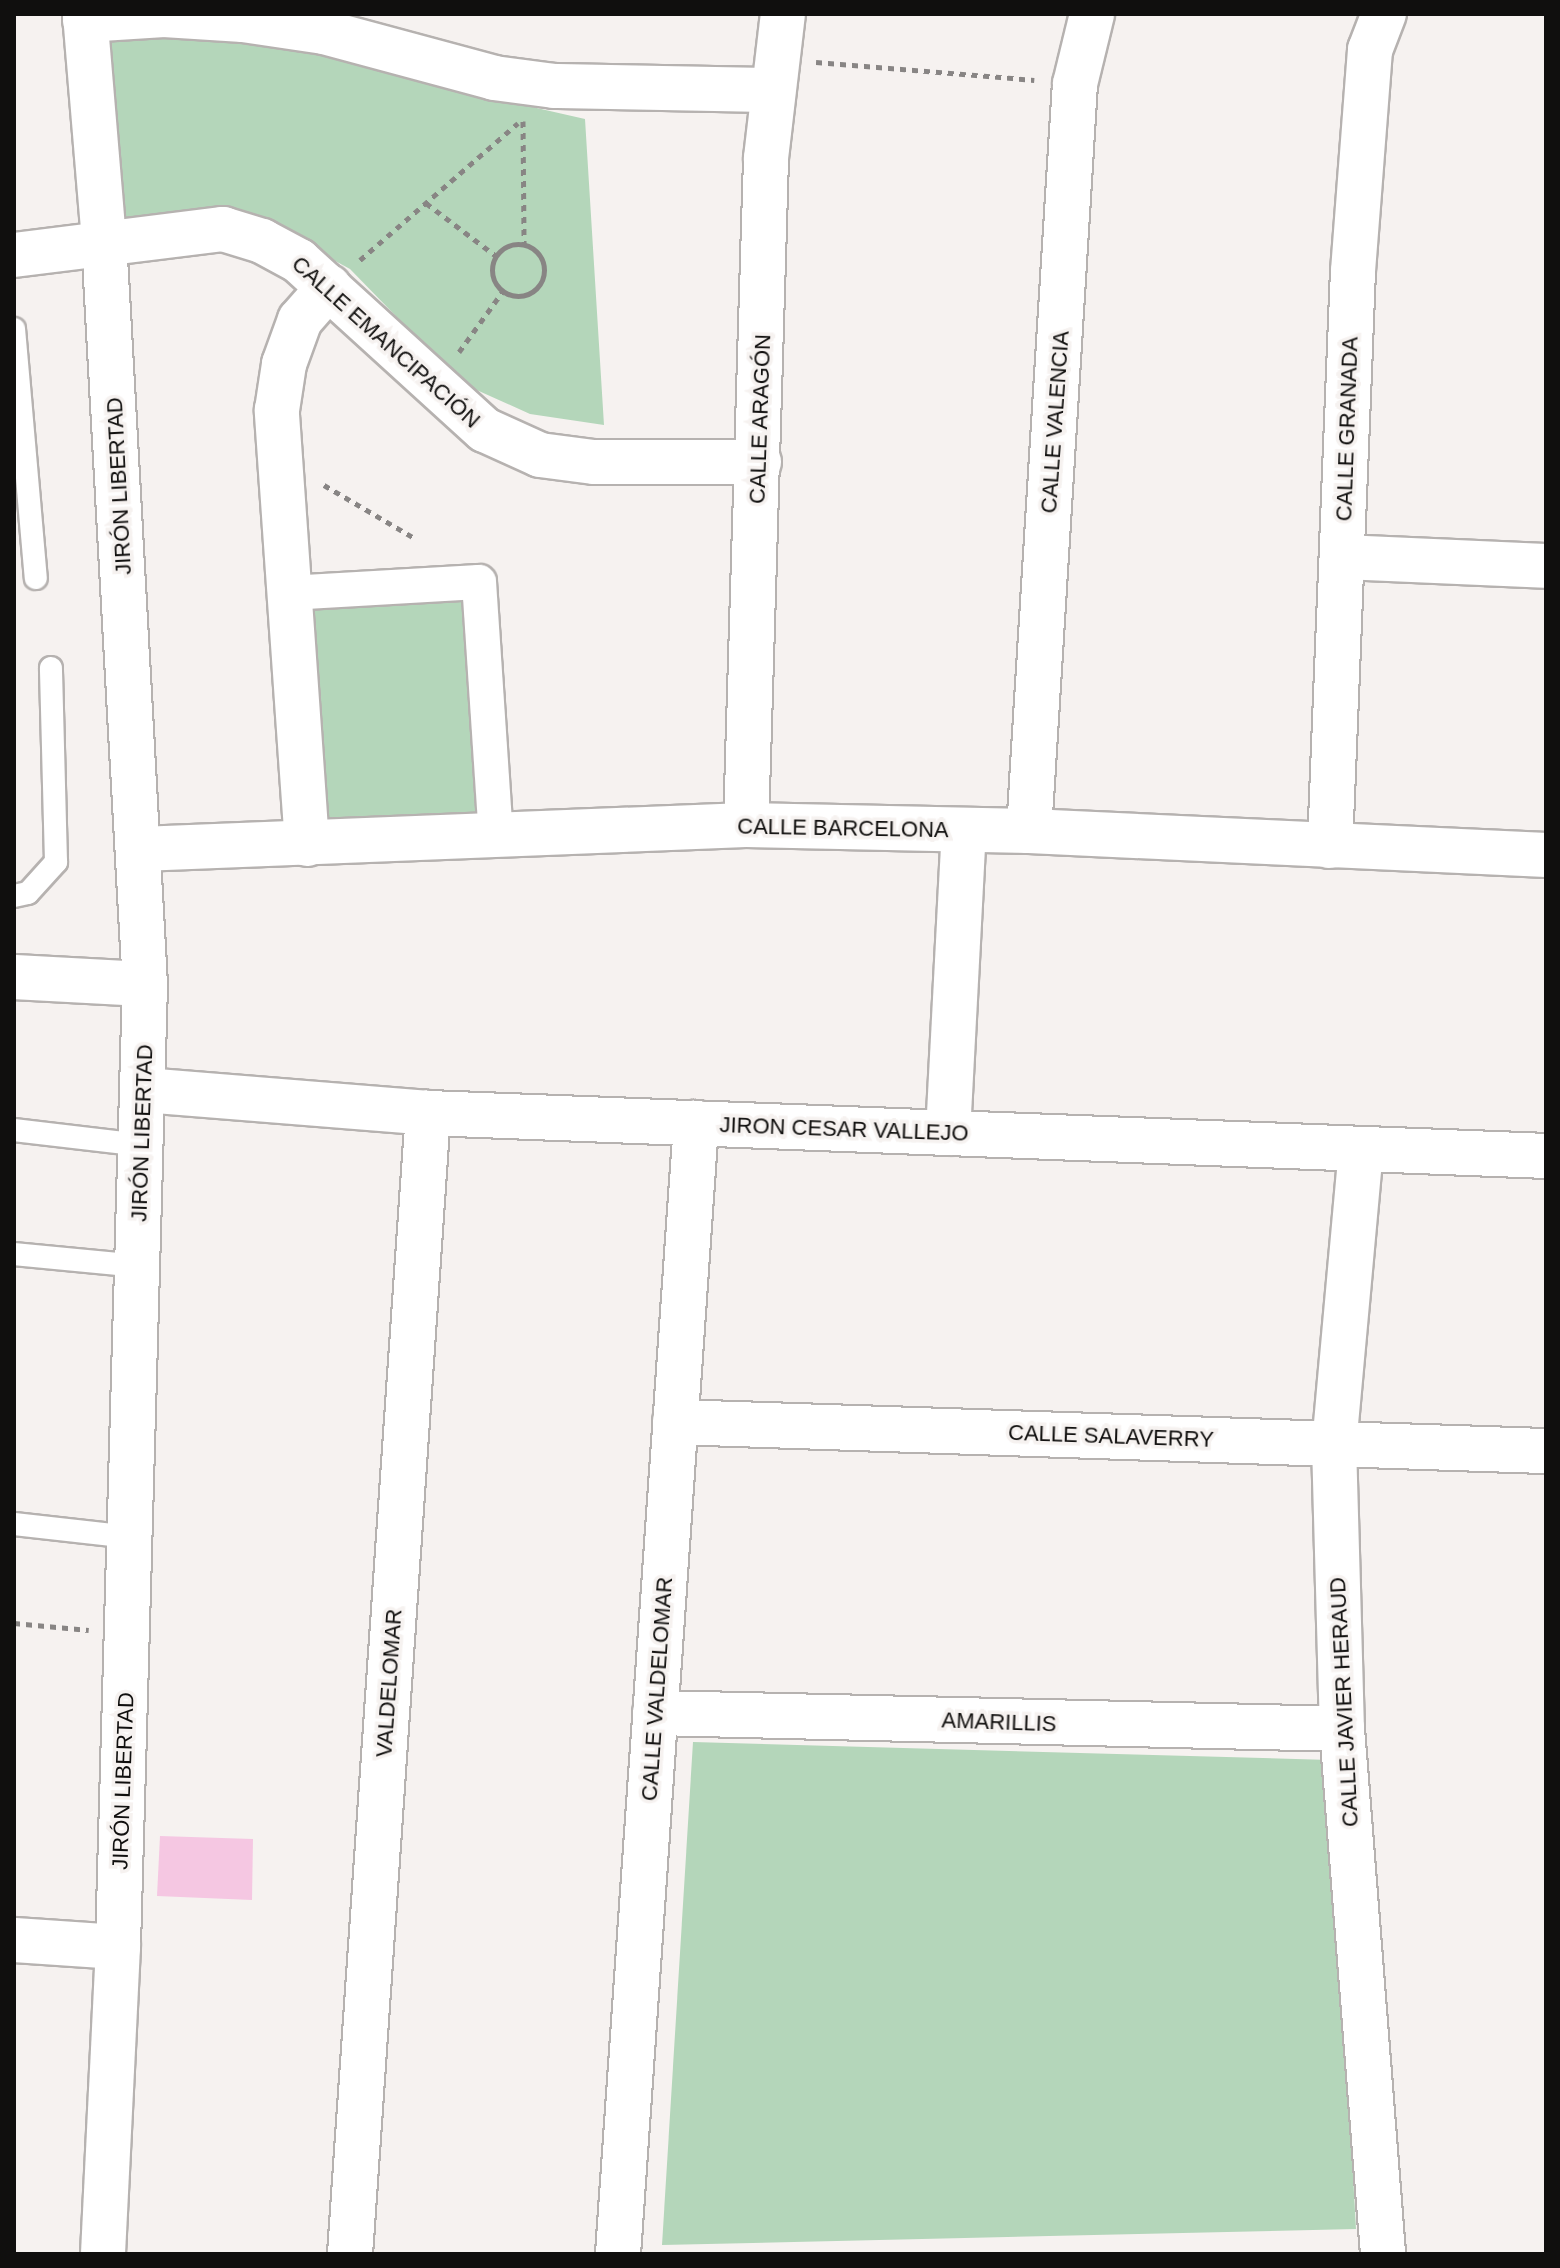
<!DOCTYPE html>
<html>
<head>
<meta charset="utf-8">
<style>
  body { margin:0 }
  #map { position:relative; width:1560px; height:2268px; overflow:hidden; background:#f6f2f0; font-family:Helvetica,sans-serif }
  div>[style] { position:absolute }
  .green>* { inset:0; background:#b4d6ba }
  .building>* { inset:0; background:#f5c7e2 }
  .path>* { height:5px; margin-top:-2.5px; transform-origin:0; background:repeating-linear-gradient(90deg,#888584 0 6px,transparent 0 12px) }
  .path>.ring { margin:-2.5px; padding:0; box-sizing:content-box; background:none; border:5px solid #888584; border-radius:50% }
  .roads { filter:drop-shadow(2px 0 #b6b2b0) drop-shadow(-2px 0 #b6b2b0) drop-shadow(0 2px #b6b2b0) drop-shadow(0 -2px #b6b2b0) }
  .service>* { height:22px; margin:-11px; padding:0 11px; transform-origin:11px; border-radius:11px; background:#fff }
  .pedestrian>* { height:34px; margin:-17px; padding:0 17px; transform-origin:17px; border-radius:17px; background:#fff }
  .minor>* { height:44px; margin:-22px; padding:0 22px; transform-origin:22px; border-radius:22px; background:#fff }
  .tertiary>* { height:44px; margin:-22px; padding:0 22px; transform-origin:22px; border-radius:22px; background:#fff }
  span { translate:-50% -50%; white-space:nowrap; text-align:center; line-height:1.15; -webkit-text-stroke:7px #f6f2f0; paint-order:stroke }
  .street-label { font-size:22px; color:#100f0e }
  .frame { position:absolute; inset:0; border:16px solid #100f0e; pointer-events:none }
</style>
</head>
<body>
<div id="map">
  <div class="green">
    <i style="clip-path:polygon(217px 33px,295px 43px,417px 81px,585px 119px,604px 425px,530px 414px,461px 383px,350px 269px,291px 237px,121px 222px,110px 36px)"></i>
    <i style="clip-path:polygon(476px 586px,492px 823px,329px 830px,310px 594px)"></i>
    <i style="clip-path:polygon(693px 1742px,1330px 1760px,1356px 2229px,662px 2245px)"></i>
  </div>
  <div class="building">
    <i style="clip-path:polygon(160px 1836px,253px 1839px,252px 1900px,157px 1896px)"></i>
  </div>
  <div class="path">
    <i style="left:816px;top:62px;width:219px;rotate:4.7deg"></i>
    <i style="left:523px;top:121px;width:123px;rotate:89.5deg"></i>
    <i style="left:426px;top:203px;width:88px;rotate:37.1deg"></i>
    <i class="ring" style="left:492px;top:244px;width:47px;height:47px"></i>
    <i style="left:360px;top:260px;width:209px;rotate:-40.9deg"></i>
    <i style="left:459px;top:352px;width:75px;rotate:-54.2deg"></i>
    <i style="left:324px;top:485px;width:107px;rotate:30.4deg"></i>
    <i style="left:14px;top:1623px;width:75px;rotate:5.3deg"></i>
  </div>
  <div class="roads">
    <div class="service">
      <i style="left:14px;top:329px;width:250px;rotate:85deg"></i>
      <i style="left:14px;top:896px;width:14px;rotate:-12deg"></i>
      <i style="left:28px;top:893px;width:42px;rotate:-47.9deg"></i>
      <i style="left:56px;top:862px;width:194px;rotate:-91.5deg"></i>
      <i style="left:14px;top:1130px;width:129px;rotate:6.7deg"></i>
      <i style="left:14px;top:1254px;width:125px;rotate:5.5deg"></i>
      <i style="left:14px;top:1524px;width:117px;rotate:6.4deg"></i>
    </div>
    <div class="pedestrian">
      <i style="left:288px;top:593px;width:191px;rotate:-3.3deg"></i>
      <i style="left:479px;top:582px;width:254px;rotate:86.2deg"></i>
    </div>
    <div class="minor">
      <i style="left:85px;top:20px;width:79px;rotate:-3.6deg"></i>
      <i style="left:164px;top:15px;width:79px;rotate:3.6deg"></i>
      <i style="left:243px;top:20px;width:82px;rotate:8.4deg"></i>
      <i style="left:324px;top:32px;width:176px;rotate:15.1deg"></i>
      <i style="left:494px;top:78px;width:61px;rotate:7.6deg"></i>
      <i style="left:554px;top:86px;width:217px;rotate:1.1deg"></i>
      <i style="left:14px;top:255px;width:211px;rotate:-7.1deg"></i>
      <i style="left:223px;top:229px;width:41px;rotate:17.1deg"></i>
      <i style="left:262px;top:241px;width:42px;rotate:28.4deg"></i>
      <i style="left:299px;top:261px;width:251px;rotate:42.3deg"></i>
      <i style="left:485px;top:430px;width:60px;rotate:24.4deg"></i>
      <i style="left:540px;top:455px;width:54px;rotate:7.4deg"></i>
      <i style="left:594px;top:462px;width:165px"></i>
      <i style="left:1342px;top:557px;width:204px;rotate:2.5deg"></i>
      <i style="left:746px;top:825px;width:667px;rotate:-88.28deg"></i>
      <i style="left:766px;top:158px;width:145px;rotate:-83.3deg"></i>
      <i style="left:1029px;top:831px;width:748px;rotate:-86.48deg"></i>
      <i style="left:1075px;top:84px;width:72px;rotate:-76.3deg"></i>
      <i style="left:307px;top:844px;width:435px;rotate:-94deg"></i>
      <i style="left:277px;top:410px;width:47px;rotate:-81.3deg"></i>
      <i style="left:284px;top:364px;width:47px;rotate:-70deg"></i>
      <i style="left:300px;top:320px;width:44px;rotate:-48.7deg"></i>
      <i style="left:1330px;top:846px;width:575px;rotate:-87.71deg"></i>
      <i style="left:1353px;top:271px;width:222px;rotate:-85.6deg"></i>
      <i style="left:1370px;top:50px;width:39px;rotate:-69deg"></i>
      <i style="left:140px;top:849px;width:606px;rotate:-2.27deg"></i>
      <i style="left:746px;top:825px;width:283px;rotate:1.2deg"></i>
      <i style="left:1029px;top:831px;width:518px;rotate:2.66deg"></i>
      <i style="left:14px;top:977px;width:131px;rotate:3.1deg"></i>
      <i style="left:144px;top:1090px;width:285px;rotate:4.6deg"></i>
      <i style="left:428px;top:1113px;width:1119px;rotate:2.2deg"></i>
      <i style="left:948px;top:1133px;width:302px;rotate:-87deg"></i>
      <i style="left:1361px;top:1149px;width:296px;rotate:95.2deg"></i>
      <i style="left:1334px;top:1444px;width:285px;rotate:88.4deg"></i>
      <i style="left:1342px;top:1729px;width:527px;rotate:85.53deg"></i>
      <i style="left:675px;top:1422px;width:871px;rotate:1.91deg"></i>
      <i style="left:655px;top:1713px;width:687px;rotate:1.33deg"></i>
      <i style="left:14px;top:1940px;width:104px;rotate:3.9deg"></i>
      <i style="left:350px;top:2254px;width:1144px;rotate:-86.09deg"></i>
      <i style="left:618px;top:2254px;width:1134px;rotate:-86.05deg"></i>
    </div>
    <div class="tertiary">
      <i style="left:85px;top:14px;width:227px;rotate:85.2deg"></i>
      <i style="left:104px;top:240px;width:745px;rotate:86.85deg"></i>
      <i style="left:145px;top:984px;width:963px;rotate:91.61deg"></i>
      <i style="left:118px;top:1947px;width:307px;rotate:92.8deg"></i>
    </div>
  </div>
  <div class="street-label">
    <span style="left:386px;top:342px;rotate:42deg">CALLE EMANCIPACIÓN</span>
    <span style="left:760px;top:419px;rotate:-88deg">CALLE ARAGÓN</span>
    <span style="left:1055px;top:422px;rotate:-86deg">CALLE VALENCIA</span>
    <span style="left:1347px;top:429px;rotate:-88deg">CALLE GRANADA</span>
    <span style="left:119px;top:486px;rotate:-93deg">JIRÓN LIBERTAD</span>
    <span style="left:843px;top:828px;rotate:1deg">CALLE BARCELONA</span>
    <span style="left:844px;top:1129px;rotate:2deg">JIRON CESAR VALLEJO</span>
    <span style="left:142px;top:1133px;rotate:-88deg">JIRÓN LIBERTAD</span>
    <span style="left:1111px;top:1436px;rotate:2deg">CALLE SALAVERRY</span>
    <span style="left:389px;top:1683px;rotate:-86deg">VALDELOMAR</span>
    <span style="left:657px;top:1689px;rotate:-86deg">CALLE VALDELOMAR</span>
    <span style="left:1344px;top:1702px;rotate:-93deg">CALLE JAVIER HERAUD</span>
    <span style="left:999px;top:1722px;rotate:2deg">AMARILLIS</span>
    <span style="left:123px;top:1781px;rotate:-88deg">JIRÓN LIBERTAD</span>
  </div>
  <div class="frame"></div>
</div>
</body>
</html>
